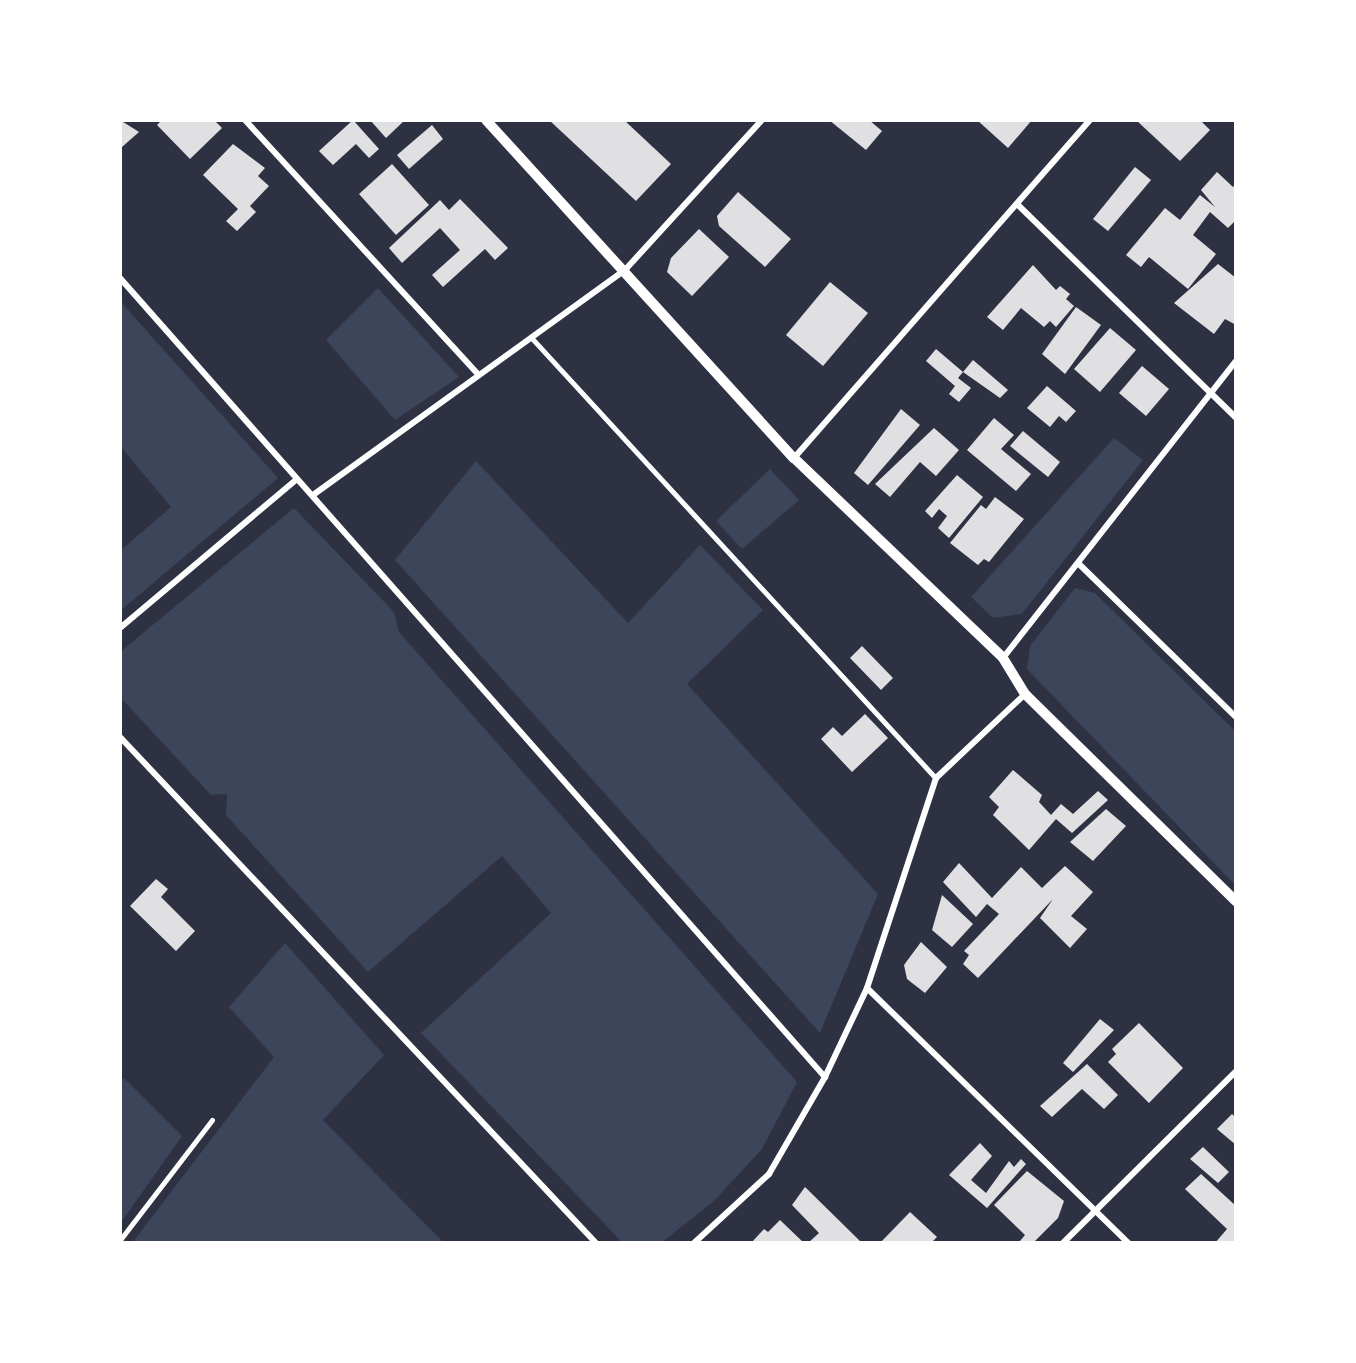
<!DOCTYPE html>
<html>
<head>
<meta charset="utf-8">
<style>
  body { margin:0 }
  #map { position:relative; width:1356px; height:1363px; overflow:hidden; background:#2d3142; font-family:Raleway,sans-serif }
  div>[style] { position:absolute }
  .green>* { inset:0; background:#3c4559 }
  .building>* { inset:0; background:#e0e0e3 }
  .service>* { height:4.5px; margin:-2.25px; padding:0 2.25px; transform-origin:2.25px; border-radius:2.25px; background:#fff }
  .minor>* { height:6px; margin:-3px; padding:0 3px; transform-origin:3px; border-radius:3px; background:#fff }
  .tertiary>* { height:10px; margin:-5px; padding:0 5px; transform-origin:5px; border-radius:5px; background:#fff }
  span { translate:-50% -50%; white-space:nowrap; text-align:center; line-height:1.15; -webkit-text-stroke:5px #fff; paint-order:stroke }
  .frame { position:absolute; inset:0; border:122px solid #fff; pointer-events:none }
</style>
</head>
<body>
<div id="map">
  <div class="green">
    <i style="clip-path:polygon(378px 288px,459px 377px,395px 420px,326px 340px)"></i>
    <i style="clip-path:polygon(120px 301px,278px 478px,120px 611px,120px 551px,171px 507px,120px 446px)"></i>
    <i style="clip-path:polygon(1114px 438px,1143px 460px,1022px 614px,993px 618px,971px 597px)"></i>
    <i style="clip-path:polygon(476px 461px,628px 623px,700px 545px,763px 610px,687px 684px,878px 894px,820px 1033px,395px 560px)"></i>
    <i style="clip-path:polygon(770px 469px,799px 500px,742px 549px,716px 521px)"></i>
    <i style="clip-path:polygon(294px 508px,394px 612px,399px 632px,797px 1082px,762px 1149px,714px 1201px,661px 1243px,623px 1243px,421px 1033px,551px 913px,502px 856px,368px 972px,226px 815px,227px 794px,211px 795px,120px 697px,120px 652px)"></i>
    <i style="clip-path:polygon(1075px 588px,1095px 593px,1236px 732px,1236px 886px,1027px 669px,1030px 646px)"></i>
    <i style="clip-path:polygon(285px 943px,384px 1055px,323px 1120px,444px 1243px,132px 1243px,274px 1057px,229px 1007px)"></i>
    <i style="clip-path:polygon(124px 1078px,182px 1136px,120px 1224px,120px 1083px)"></i>
  </div>
  <div class="building">
    <i style="clip-path:polygon(120px 120px,139px 132px,122px 147px,120px 144px)"></i>
    <i style="clip-path:polygon(162px 120px,214px 120px,222px 128px,190px 159px,157px 125px)"></i>
    <i style="clip-path:polygon(353px 120px,379px 149px,369px 158px,356px 144px,333px 165px,319px 151px)"></i>
    <i style="clip-path:polygon(370px 120px,405px 120px,386px 138px)"></i>
    <i style="clip-path:polygon(549px 120px,624px 120px,671px 164px,636px 201px)"></i>
    <i style="clip-path:polygon(829px 120px,869px 120px,882px 131px,866px 150px)"></i>
    <i style="clip-path:polygon(977px 120px,1032px 120px,1008px 148px)"></i>
    <i style="clip-path:polygon(1136px 120px,1200px 120px,1210px 130px,1180px 161px)"></i>
    <i style="clip-path:polygon(432px 125px,443px 139px,409px 169px,397px 155px)"></i>
    <i style="clip-path:polygon(233px 144px,265px 168px,258px 176px,269px 186px,250px 206px,256px 212px,237px 231px,226px 221px,238px 209px,203px 175px)"></i>
    <i style="clip-path:polygon(392px 164px,429px 205px,396px 235px,359px 194px)"></i>
    <i style="clip-path:polygon(1135px 167px,1151px 180px,1108px 231px,1093px 219px)"></i>
    <i style="clip-path:polygon(1217px 172px,1233px 187px,1236px 183px,1236px 220px,1228px 228px,1210px 212px,1193px 235px,1216px 254px,1188px 289px,1149px 257px,1141px 267px,1126px 255px,1165px 208px,1180px 220px,1200px 195px,1215px 207px,1201px 190px)"></i>
    <i style="clip-path:polygon(738px 192px,791px 239px,765px 267px,719px 226px,717px 216px)"></i>
    <i style="clip-path:polygon(460px 199px,508px 248px,495px 260px,485px 249px,443px 287px,432px 275px,460px 250px,440px 228px,402px 263px,389px 248px,440px 200px,449px 210px)"></i>
    <i style="clip-path:polygon(699px 229px,729px 257px,692px 296px,667px 272px,671px 258px)"></i>
    <i style="clip-path:polygon(1218px 264px,1236px 278px,1236px 325px,1225px 319px,1214px 334px,1174px 303px)"></i>
    <i style="clip-path:polygon(1033px 265px,1056px 290px,1060px 286px,1070px 294px,1066px 299px,1074px 306px,1056px 327px,1050px 321px,1044px 327px,1021px 308px,1003px 330px,987px 317px)"></i>
    <i style="clip-path:polygon(830px 282px,868px 313px,823px 366px,786px 335px)"></i>
    <i style="clip-path:polygon(1076px 307px,1101px 325px,1065px 374px,1042px 354px)"></i>
    <i style="clip-path:polygon(1110px 328px,1136px 350px,1100px 392px,1074px 369px)"></i>
    <i style="clip-path:polygon(936px 349px,963px 372px,958px 378px,971px 388px,959px 402px,949px 394px,955px 386px,926px 361px)"></i>
    <i style="clip-path:polygon(973px 360px,1008px 390px,1000px 398px,963px 372px)"></i>
    <i style="clip-path:polygon(1142px 366px,1169px 389px,1146px 416px,1119px 393px)"></i>
    <i style="clip-path:polygon(1047px 386px,1076px 411px,1066px 422px,1059px 416px,1050px 427px,1027px 408px)"></i>
    <i style="clip-path:polygon(901px 409px,920px 425px,868px 485px,854px 473px)"></i>
    <i style="clip-path:polygon(994px 418px,1014px 435px,1001px 449px,1031px 474px,1016px 491px,967px 450px)"></i>
    <i style="clip-path:polygon(934px 428px,959px 450px,936px 476px,920px 462px,890px 497px,875px 484px)"></i>
    <i style="clip-path:polygon(1023px 431px,1060px 462px,1048px 477px,1010px 446px)"></i>
    <i style="clip-path:polygon(957px 475px,983px 497px,949px 538px,938px 528px,947px 516px,939px 509px,932px 518px,925px 511px)"></i>
    <i style="clip-path:polygon(995px 497px,1024px 519px,989px 562px,984px 559px,978px 565px,950px 543px,981px 505px,986px 509px)"></i>
    <i style="clip-path:polygon(862px 646px,893px 678px,881px 690px,850px 658px)"></i>
    <i style="clip-path:polygon(865px 714px,888px 738px,852px 772px,821px 739px,833px 727px,842px 736px)"></i>
    <i style="clip-path:polygon(1013px 770px,1042px 795px,1039px 802px,1051px 815px,1061px 804px,1073px 814px,1098px 791px,1108px 800px,1072px 833px,1056px 819px,1029px 850px,993px 815px,999px 807px,989px 797px)"></i>
    <i style="clip-path:polygon(1106px 809px,1126px 826px,1093px 861px,1070px 842px)"></i>
    <i style="clip-path:polygon(959px 863px,992px 898px,1021px 867px,1042px 888px,1065px 866px,1093px 892px,1071px 916px,1087px 929px,1070px 948px,1040px 918px,1053px 899px,978px 978px,963px 964px,969px 955px,964px 951px,999px 914px,987px 904px,976px 917px,943px 882px)"></i>
    <i style="clip-path:polygon(156px 879px,168px 889px,161px 897px,195px 931px,176px 951px,130px 906px)"></i>
    <i style="clip-path:polygon(942px 895px,973px 924px,952px 947px,932px 930px)"></i>
    <i style="clip-path:polygon(921px 942px,947px 967px,925px 993px,907px 979px,904px 965px)"></i>
    <i style="clip-path:polygon(1100px 1019px,1114px 1030px,1073px 1072px,1063px 1063px)"></i>
    <i style="clip-path:polygon(1139px 1023px,1183px 1068px,1149px 1103px,1108px 1062px,1116px 1054px,1112px 1049px)"></i>
    <i style="clip-path:polygon(1087px 1064px,1118px 1095px,1104px 1109px,1082px 1089px,1052px 1117px,1040px 1106px)"></i>
    <i style="clip-path:polygon(1232px 1114px,1236px 1118px,1236px 1145px,1217px 1129px)"></i>
    <i style="clip-path:polygon(980px 1143px,992px 1156px,971px 1180px,986px 1193px,1009px 1161px,1014px 1167px,1021px 1159px,1026px 1164px,987px 1208px,949px 1175px)"></i>
    <i style="clip-path:polygon(1203px 1147px,1229px 1172px,1218px 1183px,1190px 1159px)"></i>
    <i style="clip-path:polygon(1027px 1171px,1064px 1201px,1058px 1218px,1033px 1243px,1020px 1241px,1025px 1235px,994px 1205px)"></i>
    <i style="clip-path:polygon(1201px 1174px,1236px 1206px,1236px 1243px,1215px 1243px,1227px 1229px,1185px 1189px)"></i>
    <i style="clip-path:polygon(805px 1187px,862px 1243px,808px 1243px,819px 1233px,792px 1205px)"></i>
    <i style="clip-path:polygon(910px 1212px,937px 1237px,931px 1243px,880px 1243px)"></i>
    <i style="clip-path:polygon(780px 1220px,804px 1243px,751px 1243px,764px 1229px,768px 1232px)"></i>
  </div>
  <div class="service">
    <i style="left:531px;top:337px;width:599px;rotate:47.44deg"></i>
    <i style="left:120px;top:1240px;width:151px;rotate:-52.5deg"></i>
  </div>
  <div class="minor">
    <i style="left:245px;top:120px;width:346px;rotate:47.5deg"></i>
    <i style="left:1018px;top:205px;width:305px;rotate:44.3deg"></i>
    <i style="left:120px;top:278px;width:1066px;rotate:48.58deg"></i>
    <i style="left:794px;top:458px;width:449px;rotate:-48.8deg"></i>
    <i style="left:313px;top:495px;width:385px;rotate:-35.8deg"></i>
    <i style="left:625px;top:270px;width:203px;rotate:-47.6deg"></i>
    <i style="left:1079px;top:564px;width:219px;rotate:44.3deg"></i>
    <i style="left:120px;top:628px;width:231px;rotate:-40.1deg"></i>
    <i style="left:1003px;top:658px;width:377px;rotate:-51.9deg"></i>
    <i style="left:120px;top:737px;width:695px;rotate:46.75deg"></i>
    <i style="left:867px;top:988px;width:365px;rotate:44.3deg"></i>
    <i style="left:694px;top:1243px;width:102px;rotate:-42.6deg"></i>
    <i style="left:769px;top:1174px;width:112px;rotate:-60deg"></i>
    <i style="left:825px;top:1077px;width:98px;rotate:-64.7deg"></i>
    <i style="left:867px;top:988px;width:221px;rotate:-71.8deg"></i>
    <i style="left:936px;top:778px;width:122px;rotate:-43.3deg"></i>
    <i style="left:1063px;top:1243px;width:244px;rotate:-44.8deg"></i>
  </div>
  <div class="tertiary">
    <i style="left:486px;top:120px;width:457px;rotate:47.7deg"></i>
    <i style="left:794px;top:458px;width:289px;rotate:43.7deg"></i>
    <i style="left:1003px;top:658px;width:42px;rotate:58.6deg"></i>
    <i style="left:1025px;top:694px;width:296px;rotate:44.5deg"></i>
  </div>
  <div class="frame"></div>
</div>
</body>
</html>
